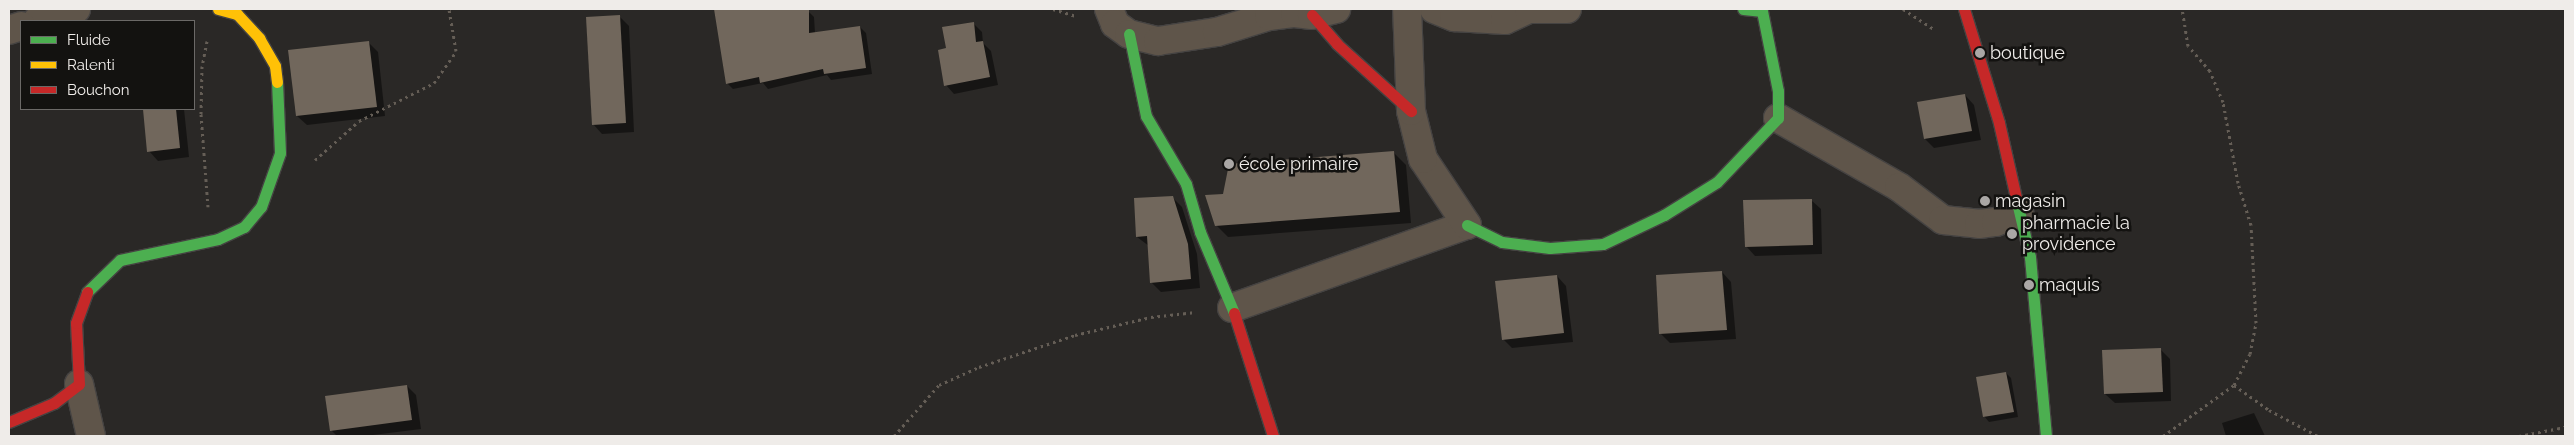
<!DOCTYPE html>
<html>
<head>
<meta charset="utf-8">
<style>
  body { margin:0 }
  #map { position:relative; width:2574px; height:445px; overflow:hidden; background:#2a2826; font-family:Raleway,sans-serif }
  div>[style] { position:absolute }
  .shadow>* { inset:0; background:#0007 }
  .building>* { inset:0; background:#71675c }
  .path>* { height:3px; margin-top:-1.5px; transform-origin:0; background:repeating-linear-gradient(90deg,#655e56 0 2.5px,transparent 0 6.5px) }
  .roads { filter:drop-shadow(1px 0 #454342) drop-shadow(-1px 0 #454342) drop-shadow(0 1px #454342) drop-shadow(0 -1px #454342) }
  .street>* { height:28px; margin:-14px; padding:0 14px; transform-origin:14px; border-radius:14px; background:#5f554a }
  .fast>* { height:11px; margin:-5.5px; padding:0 5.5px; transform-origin:5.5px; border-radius:5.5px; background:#4caf50 }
  .slow>* { height:11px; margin:-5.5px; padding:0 5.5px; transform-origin:5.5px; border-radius:5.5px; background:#ffc107 }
  .jam>* { height:11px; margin:-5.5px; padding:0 5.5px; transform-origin:5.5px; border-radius:5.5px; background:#c62828 }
  .dots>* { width:14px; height:14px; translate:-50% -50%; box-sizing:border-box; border:2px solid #131210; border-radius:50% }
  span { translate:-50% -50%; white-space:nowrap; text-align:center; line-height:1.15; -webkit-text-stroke:5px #131210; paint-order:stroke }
  .poi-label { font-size:18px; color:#efece9 }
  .left { translate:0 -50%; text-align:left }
  .frame { position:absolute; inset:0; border:10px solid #efece9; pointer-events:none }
  .legend { position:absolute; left:20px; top:20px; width:175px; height:90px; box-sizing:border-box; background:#131210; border:1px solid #6b6967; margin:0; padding:6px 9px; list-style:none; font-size:15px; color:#efece9 }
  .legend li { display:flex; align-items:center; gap:10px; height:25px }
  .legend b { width:25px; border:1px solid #6b6967 }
</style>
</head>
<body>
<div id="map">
  <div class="shadow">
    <i style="clip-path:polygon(716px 9px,808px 11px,814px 17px,815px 33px,860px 27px,866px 33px,872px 74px,831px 80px,827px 75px,768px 89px,763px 83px,733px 89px,727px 83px)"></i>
    <i style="clip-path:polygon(619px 16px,629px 26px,634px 132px,602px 134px,593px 124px)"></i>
    <i style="clip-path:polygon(973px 23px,982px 32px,983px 43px,991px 51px,998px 85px,954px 94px,946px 85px)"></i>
    <i style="clip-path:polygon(369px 43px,378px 52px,385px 116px,307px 125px,297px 116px)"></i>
    <i style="clip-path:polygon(1965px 95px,1974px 105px,1981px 140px,1934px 148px,1925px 139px)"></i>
    <i style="clip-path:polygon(144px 109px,184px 109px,189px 157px,158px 161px,149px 151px)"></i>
    <i style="clip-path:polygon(1394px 153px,1406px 165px,1411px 223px,1228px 237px,1216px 225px,1224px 195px)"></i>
    <i style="clip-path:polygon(1173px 198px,1182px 207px,1197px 254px,1200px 288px,1161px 292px,1151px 282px,1149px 246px,1137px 237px)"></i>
    <i style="clip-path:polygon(1811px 200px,1821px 209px,1822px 254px,1755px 256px,1746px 246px)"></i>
    <i style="clip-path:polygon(1722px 272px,1731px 282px,1736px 339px,1670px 343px,1661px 334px)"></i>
    <i style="clip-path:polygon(1557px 276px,1566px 286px,1573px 342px,1512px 348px,1503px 339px)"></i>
    <i style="clip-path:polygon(2160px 349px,2170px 359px,2171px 401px,2115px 403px,2105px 394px)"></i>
    <i style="clip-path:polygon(2006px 373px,2011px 378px,2018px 417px,1989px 422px,1984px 416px)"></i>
    <i style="clip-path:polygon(407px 386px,416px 395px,421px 429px,365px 436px,337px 436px,331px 430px)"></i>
    <i style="clip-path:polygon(2254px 413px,2265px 436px,2226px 436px,2222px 423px)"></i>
  </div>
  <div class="building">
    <i style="clip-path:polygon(714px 9px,809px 9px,809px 33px,860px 26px,866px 68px,824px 74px,823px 69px,760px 83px,759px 77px,726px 84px)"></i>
    <i style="clip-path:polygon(620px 15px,626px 123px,592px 125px,586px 17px)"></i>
    <i style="clip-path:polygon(974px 22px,976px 42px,983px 41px,990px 77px,944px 86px,938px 50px,946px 48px,942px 27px)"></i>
    <i style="clip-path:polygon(369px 41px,377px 107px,296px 116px,288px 50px)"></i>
    <i style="clip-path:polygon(1965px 94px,1972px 131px,1924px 139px,1917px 102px)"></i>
    <i style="clip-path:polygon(143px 109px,176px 109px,180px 148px,147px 152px)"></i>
    <i style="clip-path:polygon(1394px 151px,1400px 212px,1215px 226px,1205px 195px,1223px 194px,1229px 164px)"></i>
    <i style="clip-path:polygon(1173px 196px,1188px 244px,1191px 279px,1150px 283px,1147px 236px,1136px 237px,1134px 198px)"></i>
    <i style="clip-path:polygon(1812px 199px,1813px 245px,1745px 247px,1743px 200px)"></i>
    <i style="clip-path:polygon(1722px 271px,1727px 330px,1659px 334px,1656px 275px)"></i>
    <i style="clip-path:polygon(1557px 275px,1564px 333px,1502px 340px,1495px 281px)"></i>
    <i style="clip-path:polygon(2161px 348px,2163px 392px,2104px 394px,2102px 350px)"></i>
    <i style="clip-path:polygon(2006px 372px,2014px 412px,1983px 417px,1976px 377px)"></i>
    <i style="clip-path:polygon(407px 385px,412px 420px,330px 431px,325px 396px)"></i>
  </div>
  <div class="path">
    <i style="left:1053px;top:9px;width:24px;rotate:17deg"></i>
    <i style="left:1903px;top:9px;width:37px;rotate:33deg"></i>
    <i style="left:207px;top:41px;width:25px;rotate:101deg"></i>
    <i style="left:202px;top:66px;width:48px;rotate:91.2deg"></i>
    <i style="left:201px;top:114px;width:93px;rotate:85.7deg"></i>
    <i style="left:315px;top:160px;width:59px;rotate:-41.6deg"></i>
    <i style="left:359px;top:121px;width:84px;rotate:-26.9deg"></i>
    <i style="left:434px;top:83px;width:39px;rotate:-55deg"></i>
    <i style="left:456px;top:51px;width:43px;rotate:-99.5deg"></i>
    <i style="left:2234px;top:385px;width:43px;rotate:35.5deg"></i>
    <i style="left:2269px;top:410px;width:55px;rotate:28deg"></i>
    <i style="left:894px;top:436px;width:68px;rotate:-48.6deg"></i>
    <i style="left:939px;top:385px;width:44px;rotate:-24.2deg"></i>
    <i style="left:979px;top:367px;width:101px;rotate:-18.4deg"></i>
    <i style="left:1075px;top:335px;width:78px;rotate:-13.3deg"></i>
    <i style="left:1151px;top:317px;width:45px;rotate:-6.3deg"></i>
    <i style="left:2163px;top:436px;width:87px;rotate:-35.7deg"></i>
    <i style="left:2234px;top:385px;width:35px;rotate:-63deg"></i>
    <i style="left:2250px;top:354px;width:32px;rotate:-79deg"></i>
    <i style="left:2256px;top:323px;width:98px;rotate:-92.9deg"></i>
    <i style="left:2251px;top:225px;width:44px;rotate:-107.2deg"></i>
    <i style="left:2238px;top:183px;width:82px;rotate:-100.5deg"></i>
    <i style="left:2223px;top:102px;width:34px;rotate:-113deg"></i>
    <i style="left:2210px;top:71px;width:33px;rotate:-131deg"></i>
    <i style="left:2188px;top:46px;width:37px;rotate:-99deg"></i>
    <i style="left:2519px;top:436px;width:47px;rotate:-11.1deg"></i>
  </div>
  <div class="roads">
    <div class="street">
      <i style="left:1109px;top:9px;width:16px;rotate:68deg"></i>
      <i style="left:1115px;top:24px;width:17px;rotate:36deg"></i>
      <i style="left:1129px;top:34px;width:30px;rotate:14deg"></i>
      <i style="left:1158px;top:41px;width:60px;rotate:-8.7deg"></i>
      <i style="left:1217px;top:32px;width:54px;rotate:-17.1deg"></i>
      <i style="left:1269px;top:16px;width:26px;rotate:-7deg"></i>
      <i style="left:1295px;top:13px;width:17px;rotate:7deg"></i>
      <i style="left:1312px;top:15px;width:25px;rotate:-14deg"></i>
      <i style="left:1434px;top:9px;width:22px;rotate:22deg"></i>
      <i style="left:1454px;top:17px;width:51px;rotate:3.4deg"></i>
      <i style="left:1505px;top:20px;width:26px;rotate:-25deg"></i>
      <i style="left:1529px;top:9px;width:38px"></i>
      <i style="left:37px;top:21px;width:41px;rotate:-17.1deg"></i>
      <i style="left:9px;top:30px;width:13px;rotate:-18deg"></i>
      <i style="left:1778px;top:118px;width:139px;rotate:29.7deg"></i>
      <i style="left:1899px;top:187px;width:55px;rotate:36.9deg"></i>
      <i style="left:1943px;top:220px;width:36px;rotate:6deg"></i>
      <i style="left:1979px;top:224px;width:17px;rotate:-7deg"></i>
      <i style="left:1996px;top:222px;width:25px;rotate:-21deg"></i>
      <i style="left:1232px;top:308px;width:249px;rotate:-19.5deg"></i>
      <i style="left:1467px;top:225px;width:79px;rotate:-123.7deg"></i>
      <i style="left:1423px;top:159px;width:49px;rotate:-104deg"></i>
      <i style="left:1411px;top:111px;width:102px;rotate:-92.2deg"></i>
      <i style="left:79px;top:384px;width:53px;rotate:77deg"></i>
    </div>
    <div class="fast">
      <i style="left:1129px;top:34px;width:84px;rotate:78.3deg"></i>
      <i style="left:1146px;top:116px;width:79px;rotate:59.5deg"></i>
      <i style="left:1186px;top:184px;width:50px;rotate:73.7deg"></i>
      <i style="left:1200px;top:232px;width:88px;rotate:67.2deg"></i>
      <i style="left:2016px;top:198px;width:61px;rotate:76.7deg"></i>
      <i style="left:2030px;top:257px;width:180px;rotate:84.9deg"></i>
      <i style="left:1467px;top:225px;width:39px;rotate:26deg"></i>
      <i style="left:1502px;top:242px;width:48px;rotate:7.1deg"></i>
      <i style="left:1550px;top:248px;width:53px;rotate:-4.3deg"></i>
      <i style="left:1603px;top:244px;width:68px;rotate:-25.4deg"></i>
      <i style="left:1664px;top:215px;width:62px;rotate:-31.9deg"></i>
      <i style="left:1717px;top:182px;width:88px;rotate:-46.4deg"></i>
      <i style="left:1778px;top:118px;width:27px;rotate:-90deg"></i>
      <i style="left:1778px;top:91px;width:82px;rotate:-101.3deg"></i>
      <i style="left:1762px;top:11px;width:19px;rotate:-174deg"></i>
      <i style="left:87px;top:292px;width:46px;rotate:-44.1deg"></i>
      <i style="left:120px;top:260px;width:100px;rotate:-12.1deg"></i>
      <i style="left:218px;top:239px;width:29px;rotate:-25deg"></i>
      <i style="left:244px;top:227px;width:26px;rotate:-50deg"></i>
      <i style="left:261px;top:207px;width:57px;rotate:-70.6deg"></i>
      <i style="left:280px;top:153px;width:71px;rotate:-92.4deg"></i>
    </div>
    <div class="slow">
      <i style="left:218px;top:9px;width:20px;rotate:15deg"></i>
      <i style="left:237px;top:14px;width:33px;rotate:47deg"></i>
      <i style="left:259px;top:38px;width:32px;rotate:60deg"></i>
      <i style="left:275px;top:66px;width:16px;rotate:83deg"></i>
    </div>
    <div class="jam">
      <i style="left:1964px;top:9px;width:119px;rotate:72.9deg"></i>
      <i style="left:1999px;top:123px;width:77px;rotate:77.2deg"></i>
      <i style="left:1312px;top:15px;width:38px;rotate:49deg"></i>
      <i style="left:1337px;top:44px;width:100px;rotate:42.2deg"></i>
      <i style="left:1234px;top:313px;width:129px;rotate:72.4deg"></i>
      <i style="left:9px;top:422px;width:49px;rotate:-22.9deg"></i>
      <i style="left:54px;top:403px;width:31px;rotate:-37deg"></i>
      <i style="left:79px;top:384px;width:61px;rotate:-92.8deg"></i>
      <i style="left:76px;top:323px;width:33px;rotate:-70deg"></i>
    </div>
  </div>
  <div class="dots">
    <i style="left:1980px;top:53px;background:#aaa7a5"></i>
    <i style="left:1229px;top:164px;background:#aaa7a5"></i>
    <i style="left:1985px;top:201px;background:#aaa7a5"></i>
    <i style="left:2012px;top:234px;background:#aaa7a5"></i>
    <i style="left:2029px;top:285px;background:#aaa7a5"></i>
  </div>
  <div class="poi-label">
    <span class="left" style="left:1990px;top:53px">boutique</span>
    <span class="left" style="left:1239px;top:164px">école primaire</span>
    <span class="left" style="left:1995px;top:201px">magasin</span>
    <span class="left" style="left:2022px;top:234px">pharmacie la<br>providence</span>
    <span class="left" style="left:2039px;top:285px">maquis</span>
  </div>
  <div class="frame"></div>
  <ul class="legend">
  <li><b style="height:6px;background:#4caf50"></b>Fluide</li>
  <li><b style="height:6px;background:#ffc107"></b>Ralenti</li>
  <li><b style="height:6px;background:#c62828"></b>Bouchon</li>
  </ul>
</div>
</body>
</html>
